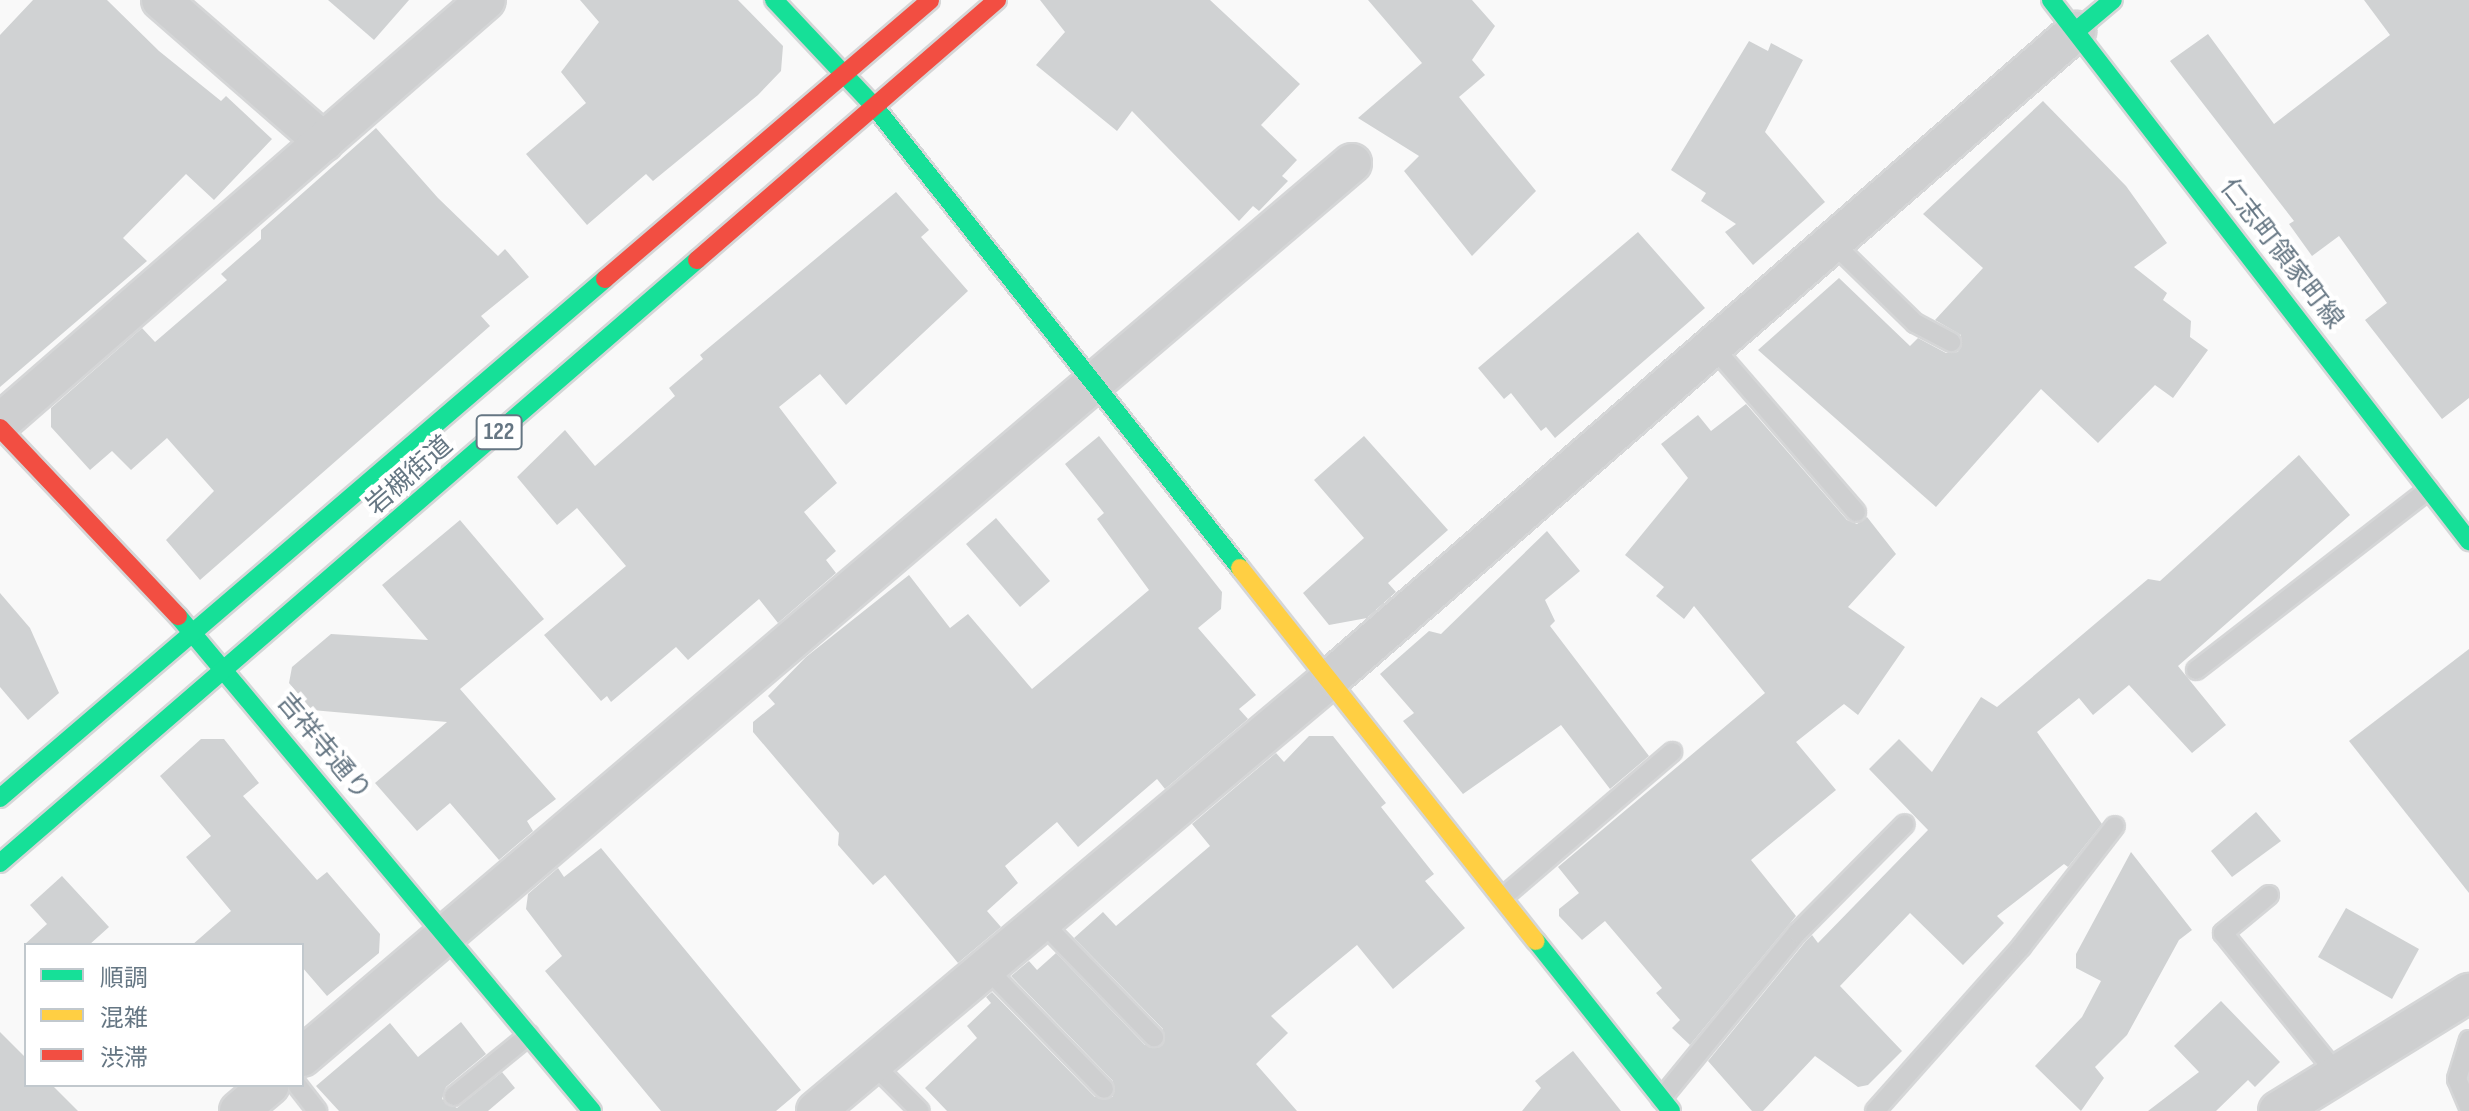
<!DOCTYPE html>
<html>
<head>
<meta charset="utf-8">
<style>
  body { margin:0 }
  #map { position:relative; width:2469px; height:1111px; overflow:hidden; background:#f9f9f9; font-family:"Sofia Sans Condensed","Noto Sans JP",sans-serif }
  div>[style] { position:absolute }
  .building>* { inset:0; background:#d0d2d3 }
  .roads { filter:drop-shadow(2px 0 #d5d6d7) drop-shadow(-2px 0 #d5d6d7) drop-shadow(0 2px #d5d6d7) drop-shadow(0 -2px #d5d6d7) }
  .lane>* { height:18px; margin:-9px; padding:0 9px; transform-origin:9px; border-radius:9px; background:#cecfd0 }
  .street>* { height:38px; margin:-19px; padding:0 19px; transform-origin:19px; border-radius:19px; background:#cecfd0 }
  .fast>* { height:18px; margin:-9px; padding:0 9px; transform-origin:9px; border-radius:9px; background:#16e098 }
  .slow>* { height:18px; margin:-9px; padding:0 9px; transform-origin:9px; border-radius:9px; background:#ffcf43 }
  .jam>* { height:18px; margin:-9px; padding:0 9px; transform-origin:9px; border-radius:9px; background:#f24e42 }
  span { translate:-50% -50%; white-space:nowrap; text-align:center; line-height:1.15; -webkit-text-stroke:8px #fff; paint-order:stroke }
  .shield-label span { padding:2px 6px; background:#fff; border:2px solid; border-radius:6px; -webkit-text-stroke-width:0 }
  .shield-label { font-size:24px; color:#657683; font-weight:700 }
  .street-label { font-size:26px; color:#657683 }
  .legend { position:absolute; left:24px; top:943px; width:280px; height:144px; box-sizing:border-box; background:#fff; border:2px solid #c1c8cd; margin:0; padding:10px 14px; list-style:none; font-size:24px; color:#657683 }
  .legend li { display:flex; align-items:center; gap:16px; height:40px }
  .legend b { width:40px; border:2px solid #c1c8cd }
</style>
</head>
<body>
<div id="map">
  <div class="building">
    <i style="clip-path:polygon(33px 0,107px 0,159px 51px,221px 101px,226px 96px,272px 139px,214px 200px,186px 174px,123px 238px,147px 261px,0 387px,0 35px)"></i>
    <i style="clip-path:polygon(328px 0,409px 0,374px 40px)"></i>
    <i style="clip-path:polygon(580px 0,738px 0,783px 46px,781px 71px,758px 95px,653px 181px,646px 174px,587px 225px,526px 154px,586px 103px,561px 72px,599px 22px)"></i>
    <i style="clip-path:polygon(1040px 0,1210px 0,1300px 84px,1261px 125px,1297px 160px,1282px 176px,1288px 181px,1259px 211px,1253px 206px,1239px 221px,1132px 111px,1117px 131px,1036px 65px,1065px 32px)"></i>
    <i style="clip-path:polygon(1368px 0,1472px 0,1495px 26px,1472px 60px,1485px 75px,1459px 97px,1536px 191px,1472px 256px,1404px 171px,1419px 156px,1358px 118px,1422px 63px)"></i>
    <i style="clip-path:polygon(2364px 0,2469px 0,2469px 398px,2442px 419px,2365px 320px,2387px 303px,2339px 236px,2312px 256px,2289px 224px,2294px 221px,2170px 61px,2208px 34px,2274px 124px,2390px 35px)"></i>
    <i style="clip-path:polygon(1749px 41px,1768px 51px,1771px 43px,1803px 60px,1765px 132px,1825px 202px,1753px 265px,1725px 232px,1736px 224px,1701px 201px,1706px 193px,1671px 170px)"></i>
    <i style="clip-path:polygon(2043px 101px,2126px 186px,2167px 243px,2134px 267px,2167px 293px,2163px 300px,2191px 321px,2190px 337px,2208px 350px,2173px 398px,2155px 385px,2098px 443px,2041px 389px,1936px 507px,1758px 350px,1839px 278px,1910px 346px,1918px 338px,1946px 353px,1958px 352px,1961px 335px,1935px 320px,1983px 268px,1923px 214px)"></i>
    <i style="clip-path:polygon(376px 128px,438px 198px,498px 256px,505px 249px,529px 277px,481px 316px,490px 326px,200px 580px,166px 540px,214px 491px,167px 438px,131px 470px,112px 451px,90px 470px,51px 427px,51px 408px,142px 328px,155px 342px,227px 280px,221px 274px,261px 239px,261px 230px)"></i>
    <i style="clip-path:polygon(896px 192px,929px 230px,921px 237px,968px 291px,846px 405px,820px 374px,779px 407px,837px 483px,804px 512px,836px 551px,826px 560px,836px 573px,778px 623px,759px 599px,688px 660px,676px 647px,611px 702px,607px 696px,601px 701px,544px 635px,626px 566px,577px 508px,557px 525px,517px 477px,565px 430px,595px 466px,675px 396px,669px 388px,703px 359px,700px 355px)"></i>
    <i style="clip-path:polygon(1638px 232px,1705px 308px,1555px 438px,1546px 427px,1541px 431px,1511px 393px,1504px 399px,1478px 368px)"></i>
    <i style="clip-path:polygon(1746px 404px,1847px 520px,1857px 524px,1867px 517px,1896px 554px,1848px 607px,1905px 647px,1858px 715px,1844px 704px,1796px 742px,1836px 790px,1751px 860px,1796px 916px,1690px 1045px,1672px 1028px,1680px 1020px,1656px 993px,1662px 988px,1605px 921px,1582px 940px,1559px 916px,1559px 909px,1579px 893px,1558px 867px,1765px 693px,1694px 606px,1684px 619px,1656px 596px,1664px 587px,1625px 555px,1688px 478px,1661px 444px,1698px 415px,1711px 431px)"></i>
    <i style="clip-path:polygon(1099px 436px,1222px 592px,1221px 609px,1198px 628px,1256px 695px,1239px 709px,1248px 719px,1165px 789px,1157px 779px,1078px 847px,1057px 822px,1005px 866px,1018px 883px,987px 911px,1001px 927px,958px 963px,885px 875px,873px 885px,838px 845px,839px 833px,753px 732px,753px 722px,775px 704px,768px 696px,806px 657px,909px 575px,950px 628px,968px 614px,1032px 689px,1149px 590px,1097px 519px,1104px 513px,1065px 464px)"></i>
    <i style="clip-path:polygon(1364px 436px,1448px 530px,1388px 583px,1396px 592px,1367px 618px,1329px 625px,1303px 593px,1364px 538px,1314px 480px)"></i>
    <i style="clip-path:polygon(2299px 455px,2350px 515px,2178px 666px,2226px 725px,2192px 753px,2129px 685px,2093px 715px,2079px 698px,2037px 732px,2102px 824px,2068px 867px,2064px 864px,1997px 916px,2004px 923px,1963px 965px,1910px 913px,1840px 986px,1902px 1051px,1868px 1085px,1858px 1087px,1815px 1056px,1763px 1111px,1752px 1111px,1708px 1061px,1806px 941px,1812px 935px,1818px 943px,1928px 830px,1869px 769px,1899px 739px,1932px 772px,1981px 697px,1997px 707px,2148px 579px,2160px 581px)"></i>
    <i style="clip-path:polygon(996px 518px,1050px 581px,1020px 607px,966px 544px)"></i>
    <i style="clip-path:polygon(460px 520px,544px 619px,460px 689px,556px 799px,527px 821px,533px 831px,499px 860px,450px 803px,417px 831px,375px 783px,447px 722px,312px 710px,289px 683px,292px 667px,331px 634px,428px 640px,382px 585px)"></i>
    <i style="clip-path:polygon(1547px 531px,1580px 571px,1545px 600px,1555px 621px,1550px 626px,1649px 756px,1610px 789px,1561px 725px,1463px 794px,1403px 721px,1414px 713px,1380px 674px,1429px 631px,1441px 634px)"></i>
    <i style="clip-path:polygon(0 593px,30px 628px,59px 693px,28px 720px,0 687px)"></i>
    <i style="clip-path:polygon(2469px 649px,2469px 893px,2349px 741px)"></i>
    <i style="clip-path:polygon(1309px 736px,1333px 736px,1386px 803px,1381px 807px,1434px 874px,1425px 881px,1465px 928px,1393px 989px,1357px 945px,1271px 1016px,1288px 1033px,1256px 1064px,1297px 1111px,947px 1111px,925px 1088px,977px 1038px,967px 1026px,991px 1003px,986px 997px,992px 992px,1095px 1097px,1113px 1097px,1113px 1081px,1011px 976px,1029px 961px,1037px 970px,1056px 953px,1145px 1045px,1162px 1046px,1163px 1029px,1074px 938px,1103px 912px,1116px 926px,1210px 846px,1192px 824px,1276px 753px,1284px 762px)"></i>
    <i style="clip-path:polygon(201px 739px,224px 739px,259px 783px,243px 796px,317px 880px,327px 872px,380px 934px,379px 953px,327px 996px,302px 967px,302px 945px,192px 945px,231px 911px,186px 857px,211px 836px,160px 776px)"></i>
    <i style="clip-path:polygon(2256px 812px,2281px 841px,2232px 877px,2211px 851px)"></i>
    <i style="clip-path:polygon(601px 848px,801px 1090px,776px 1111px,661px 1111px,545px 971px,562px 956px,526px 909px,528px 894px,558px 868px,564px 877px)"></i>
    <i style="clip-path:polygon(2131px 852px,2192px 930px,2179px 940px,2127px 1035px,2095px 1067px,2104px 1078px,2081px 1111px,2035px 1066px,2082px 1017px,2101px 981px,2076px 968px,2076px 954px)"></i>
    <i style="clip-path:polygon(62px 876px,109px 927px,89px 945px,24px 945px,47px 924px,30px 905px)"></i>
    <i style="clip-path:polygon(2346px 908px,2419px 949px,2392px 999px,2318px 957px)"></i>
    <i style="clip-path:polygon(2221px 1001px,2280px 1062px,2255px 1087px,2248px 1080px,2216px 1111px,2148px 1111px,2199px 1072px,2174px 1046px)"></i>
    <i style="clip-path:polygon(461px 1022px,486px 1054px,446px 1087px,442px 1099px,457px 1108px,502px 1072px,515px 1088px,488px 1111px,339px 1111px,316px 1086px,390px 1023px,418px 1057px)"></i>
    <i style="clip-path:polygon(0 1032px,26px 1058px,26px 1085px,52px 1085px,78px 1111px,0 1111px)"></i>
    <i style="clip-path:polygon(1573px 1051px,1621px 1111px,1522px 1111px,1541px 1088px,1535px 1081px)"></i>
  </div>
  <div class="roads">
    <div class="lane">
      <i style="left:1833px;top:243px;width:115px;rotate:44.3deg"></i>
      <i style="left:1915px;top:323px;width:41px;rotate:27.8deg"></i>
      <i style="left:1714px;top:348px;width:217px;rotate:49.1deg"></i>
      <i style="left:2196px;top:670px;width:295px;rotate:-37.8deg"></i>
      <i style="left:2269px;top:895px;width:60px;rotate:140.4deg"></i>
      <i style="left:2223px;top:933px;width:183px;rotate:51deg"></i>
      <i style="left:1503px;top:897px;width:223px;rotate:-40.6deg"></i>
      <i style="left:1044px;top:924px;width:158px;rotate:45.8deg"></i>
      <i style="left:988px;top:970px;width:166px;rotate:45.7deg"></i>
      <i style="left:2469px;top:1040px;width:41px;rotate:107.1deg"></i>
      <i style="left:2457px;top:1079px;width:30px;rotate:67deg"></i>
      <i style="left:873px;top:1064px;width:66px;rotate:45deg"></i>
      <i style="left:297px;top:1085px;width:33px;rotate:52deg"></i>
      <i style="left:454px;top:1096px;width:97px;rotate:-39.1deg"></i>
      <i style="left:1661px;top:1099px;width:215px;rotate:-50.7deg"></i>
      <i style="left:1797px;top:933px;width:153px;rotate:-45.3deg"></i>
      <i style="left:1875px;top:1111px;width:220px;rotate:-48.3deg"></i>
      <i style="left:2021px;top:947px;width:153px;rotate:-52.2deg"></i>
    </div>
    <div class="street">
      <i style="left:161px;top:0;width:216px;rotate:41.1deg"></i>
      <i style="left:0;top:423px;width:644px;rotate:-41.04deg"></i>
      <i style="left:302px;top:1057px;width:1379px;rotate:-40.41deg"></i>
      <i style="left:239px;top:1111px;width:40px;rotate:-40deg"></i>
      <i style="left:816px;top:1111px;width:673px;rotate:-40.06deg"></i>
      <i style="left:1331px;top:678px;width:987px;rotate:-40.97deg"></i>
      <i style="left:2278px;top:1111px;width:225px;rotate:-31.7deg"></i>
    </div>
    <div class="fast">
      <i style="left:774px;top:0;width:146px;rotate:46.7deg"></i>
      <i style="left:874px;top:106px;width:589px;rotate:51.61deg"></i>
      <i style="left:2051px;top:0;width:684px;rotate:52.31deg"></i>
      <i style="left:2076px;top:31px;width:48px;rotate:-40deg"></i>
      <i style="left:178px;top:616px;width:645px;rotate:50.09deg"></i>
      <i style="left:0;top:798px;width:797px;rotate:-40.62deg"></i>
      <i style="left:0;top:863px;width:922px;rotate:-40.86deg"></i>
      <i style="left:1536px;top:941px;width:217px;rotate:51.5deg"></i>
    </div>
    <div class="slow">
      <i style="left:1240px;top:568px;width:476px;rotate:51.6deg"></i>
    </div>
    <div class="jam">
      <i style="left:697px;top:260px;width:397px;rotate:-40.9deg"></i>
      <i style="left:605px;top:279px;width:428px;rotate:-40.6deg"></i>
      <i style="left:0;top:428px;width:259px;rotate:46.6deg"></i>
    </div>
  </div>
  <div class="shield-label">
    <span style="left:499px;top:432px">122</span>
  </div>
  <div class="street-label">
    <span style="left:2281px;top:254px;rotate:52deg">仁志町領家町線</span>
    <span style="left:410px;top:476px;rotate:-41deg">岩槻街道</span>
    <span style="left:323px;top:747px;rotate:50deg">吉祥寺通り</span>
  </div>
  <ul class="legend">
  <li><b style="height:10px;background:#16e098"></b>順調</li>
  <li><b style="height:10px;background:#ffcf43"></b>混雑</li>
  <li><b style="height:10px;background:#f24e42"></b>渋滞</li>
  </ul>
</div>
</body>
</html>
